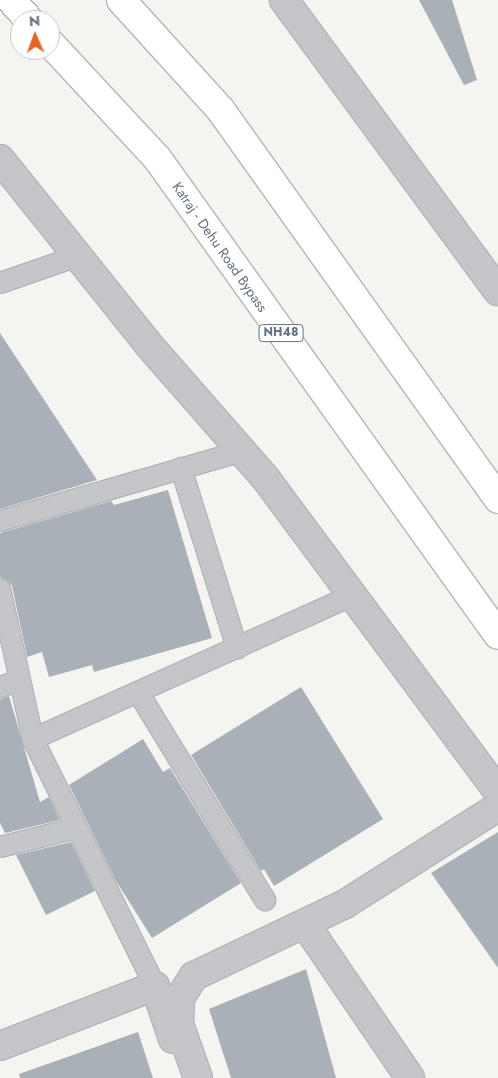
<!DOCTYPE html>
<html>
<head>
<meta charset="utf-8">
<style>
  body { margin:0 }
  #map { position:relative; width:498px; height:1078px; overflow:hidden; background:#f4f4f0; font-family:Jost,sans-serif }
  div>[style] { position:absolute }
  .building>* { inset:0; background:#aab0b7 }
  .roads { filter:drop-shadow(1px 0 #b4b6ba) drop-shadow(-1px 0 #b4b6ba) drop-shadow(0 1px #b4b6ba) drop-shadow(0 -1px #b4b6ba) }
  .service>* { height:20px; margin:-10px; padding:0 10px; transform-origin:10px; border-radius:10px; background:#c4c6ca }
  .minor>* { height:28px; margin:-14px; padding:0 14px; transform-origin:14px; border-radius:14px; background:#c4c6ca }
  .tertiary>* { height:28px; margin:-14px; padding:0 14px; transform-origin:14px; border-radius:14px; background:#c4c6ca }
  .trunk>* { height:28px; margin:-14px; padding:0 14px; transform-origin:14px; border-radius:14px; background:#fff }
  span { translate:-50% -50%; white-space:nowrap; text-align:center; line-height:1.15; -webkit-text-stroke:5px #fff; paint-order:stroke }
  .shield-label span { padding:1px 4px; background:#fff; border:1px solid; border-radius:4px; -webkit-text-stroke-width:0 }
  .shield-label { font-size:12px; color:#637082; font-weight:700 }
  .street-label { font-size:14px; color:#637082 }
  .north { position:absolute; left:10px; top:10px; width:50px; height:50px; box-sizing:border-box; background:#fff; border:1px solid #c1c6cd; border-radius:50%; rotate:358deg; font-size:14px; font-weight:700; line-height:20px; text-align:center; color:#637082 }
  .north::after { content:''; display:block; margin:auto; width:18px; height:22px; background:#e6641f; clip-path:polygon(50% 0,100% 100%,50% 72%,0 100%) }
</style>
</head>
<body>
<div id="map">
  <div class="building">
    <i style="clip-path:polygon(419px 0,452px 0,477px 80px,464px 85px)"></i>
    <i style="clip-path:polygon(0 333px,97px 480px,0 509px)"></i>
    <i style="clip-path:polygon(168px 490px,212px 638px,94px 672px,92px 665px,49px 677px,42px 652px,27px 657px,12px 586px,8px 581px,0 577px,0 533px,111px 501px,114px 505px)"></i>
    <i style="clip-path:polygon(301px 687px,383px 819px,274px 886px,264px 869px,261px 871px,191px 755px)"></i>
    <i style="clip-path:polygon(9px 696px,40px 802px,49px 797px,60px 820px,5px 833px,0 823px,0 699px)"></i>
    <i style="clip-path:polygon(143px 739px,163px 772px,170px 768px,241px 883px,152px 938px,116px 881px,69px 785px)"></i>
    <i style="clip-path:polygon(498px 832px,498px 968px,431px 873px)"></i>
    <i style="clip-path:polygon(71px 842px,95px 891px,46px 915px,16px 855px)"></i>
    <i style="clip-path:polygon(306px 969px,336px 1078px,231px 1078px,209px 1009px)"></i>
    <i style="clip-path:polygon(138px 1032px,153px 1078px,20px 1078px,19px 1074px)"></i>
  </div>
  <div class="roads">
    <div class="service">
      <i style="left:0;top:283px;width:83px;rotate:-19.1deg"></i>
      <i style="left:181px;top:468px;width:189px;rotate:72.7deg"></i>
      <i style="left:0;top:521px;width:252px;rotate:-16.1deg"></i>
      <i style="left:0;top:589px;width:154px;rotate:77.6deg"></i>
      <i style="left:0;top:687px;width:21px;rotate:-19deg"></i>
      <i style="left:138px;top:692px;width:244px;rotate:58.6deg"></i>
      <i style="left:0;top:847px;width:79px;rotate:-13.9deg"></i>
      <i style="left:155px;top:986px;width:275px;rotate:-116.3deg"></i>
      <i style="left:33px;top:739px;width:352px;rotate:-24.2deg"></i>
    </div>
    <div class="minor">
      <i style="left:305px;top:924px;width:186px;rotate:55.7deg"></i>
      <i style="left:0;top:1046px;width:166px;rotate:-21.2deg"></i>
      <i style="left:155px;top:986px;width:56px;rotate:71.2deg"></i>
      <i style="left:198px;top:1078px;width:57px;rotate:-109.4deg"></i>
      <i style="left:179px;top:1024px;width:26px;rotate:-88deg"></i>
      <i style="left:180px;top:998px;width:26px;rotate:-58deg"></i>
      <i style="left:194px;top:976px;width:167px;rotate:-25.5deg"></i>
      <i style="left:345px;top:904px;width:181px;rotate:-32.4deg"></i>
    </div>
    <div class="tertiary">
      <i style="left:284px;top:0;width:361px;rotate:53.7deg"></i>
      <i style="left:0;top:159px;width:237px;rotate:51.3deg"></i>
      <i style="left:148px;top:344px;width:179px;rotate:48.8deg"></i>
      <i style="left:266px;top:479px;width:389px;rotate:53.4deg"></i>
    </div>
    <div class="trunk">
      <i style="left:11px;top:0;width:27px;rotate:48deg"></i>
      <i style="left:121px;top:0;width:147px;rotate:47.8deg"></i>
      <i style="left:220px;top:109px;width:479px;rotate:54.5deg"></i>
      <i style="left:50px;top:43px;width:157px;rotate:47.1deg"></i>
      <i style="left:157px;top:158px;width:586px;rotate:54.44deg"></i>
    </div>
  </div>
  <div class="shield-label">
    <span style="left:281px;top:333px">NH48</span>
  </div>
  <div class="street-label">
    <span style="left:220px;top:247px;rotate:55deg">Katraj - Dehu Road Bypass</span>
  </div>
  <div class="north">N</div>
</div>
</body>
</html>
